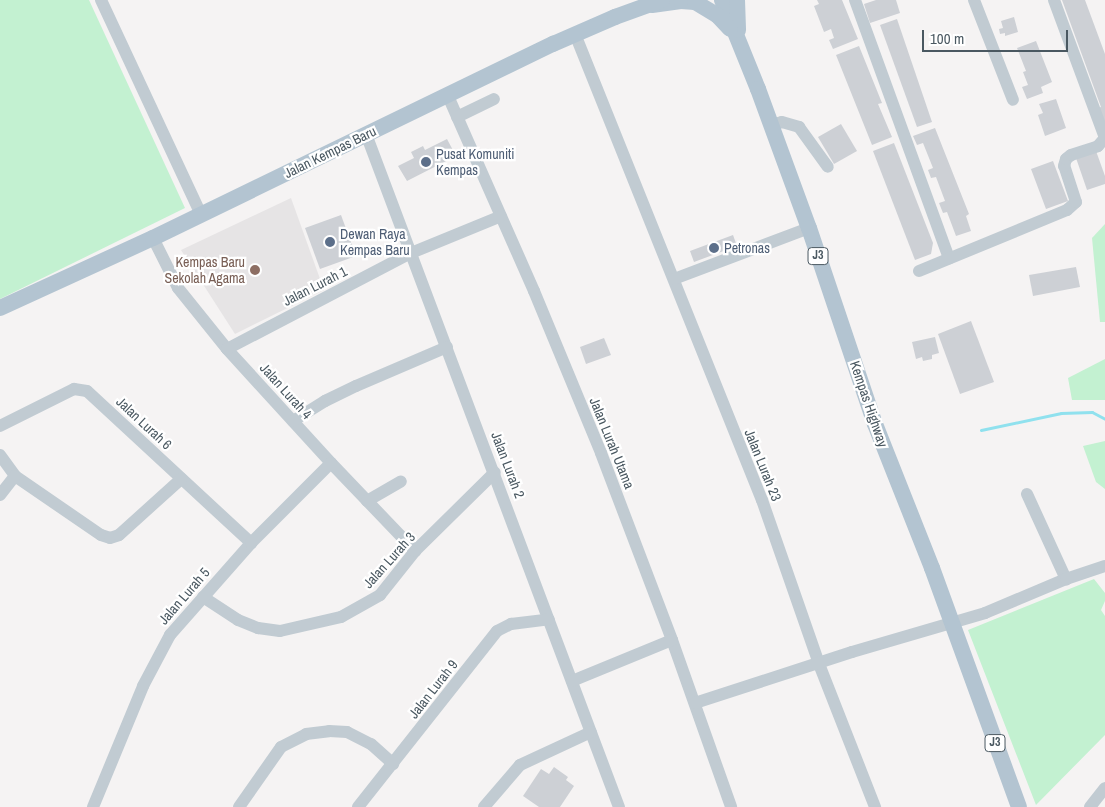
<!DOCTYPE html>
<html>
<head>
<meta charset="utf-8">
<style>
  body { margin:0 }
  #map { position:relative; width:1105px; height:807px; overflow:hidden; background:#f5f3f3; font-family:"Archivo Narrow",sans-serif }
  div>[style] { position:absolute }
  .education>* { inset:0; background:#e6e4e5 }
  .green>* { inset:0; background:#c3f1d1 }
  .stream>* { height:3px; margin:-1.5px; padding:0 1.5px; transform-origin:1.5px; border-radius:1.5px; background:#90e1ee }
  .building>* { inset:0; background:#cdd0d5 }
  .minor>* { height:12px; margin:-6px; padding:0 6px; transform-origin:6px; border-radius:6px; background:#c1cbd2 }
  .major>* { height:16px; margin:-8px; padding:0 8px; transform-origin:8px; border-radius:8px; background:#b3c4d1 }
  .dots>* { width:14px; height:14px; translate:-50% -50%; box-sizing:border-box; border:2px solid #fff; border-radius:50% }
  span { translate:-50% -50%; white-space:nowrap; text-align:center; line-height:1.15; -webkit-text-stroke:4.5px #fff; paint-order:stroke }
  .shield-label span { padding:1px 4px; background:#fff; border:1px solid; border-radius:4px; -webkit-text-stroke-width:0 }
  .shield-label { font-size:12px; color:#4a5861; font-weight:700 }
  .street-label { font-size:14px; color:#4a5861 }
  .service-label { font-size:14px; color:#4e5e75 }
  .left { translate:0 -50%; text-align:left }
  .education-label { font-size:14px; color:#785e54 }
  .right { translate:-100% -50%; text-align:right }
  .scale { position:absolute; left:922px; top:30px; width:146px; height:22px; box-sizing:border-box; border:2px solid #4a5861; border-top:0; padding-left:6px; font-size:15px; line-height:18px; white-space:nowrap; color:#4a5861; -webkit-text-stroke:4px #fff; paint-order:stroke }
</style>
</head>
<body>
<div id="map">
  <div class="education">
    <i style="clip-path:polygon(291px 198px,324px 290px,235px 334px,181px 250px)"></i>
  </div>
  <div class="green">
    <i style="clip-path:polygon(0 0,89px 0,185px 208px,0 299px)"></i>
    <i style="clip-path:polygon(1105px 224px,1105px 322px,1100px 322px,1092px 238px)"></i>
    <i style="clip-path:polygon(1105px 359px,1105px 400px,1072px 400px,1068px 378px)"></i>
    <i style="clip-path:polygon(1105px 441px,1105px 489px,1096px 482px,1083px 446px)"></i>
    <i style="clip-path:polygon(1094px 579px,1105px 593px,1105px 601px,1101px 610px,1105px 616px,1105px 735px,1036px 805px,968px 630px)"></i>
  </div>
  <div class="stream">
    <i style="left:981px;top:430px;width:82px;rotate:-12deg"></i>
    <i style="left:1061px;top:413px;width:31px;rotate:-2deg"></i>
    <i style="left:1092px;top:412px;width:15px;rotate:28deg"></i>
  </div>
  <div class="building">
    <i style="clip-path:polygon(817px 0,842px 0,858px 39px,833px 49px,829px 40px,834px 38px,831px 29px,824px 32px,814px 6px,819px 4px)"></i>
    <i style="clip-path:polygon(876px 0,896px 0,900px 13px,870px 23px,864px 4px)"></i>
    <i style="clip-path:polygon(1062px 0,1085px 0,1105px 54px,1105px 130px,1097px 108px,1101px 107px)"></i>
    <i style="clip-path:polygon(1014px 17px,1018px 32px,1005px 36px,1005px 33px,1000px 34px,999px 29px,1003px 28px,1001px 21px)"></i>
    <i style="clip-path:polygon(897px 19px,932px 122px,917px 127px,880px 25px)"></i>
    <i style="clip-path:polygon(1036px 41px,1052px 82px,1041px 87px,1043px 93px,1027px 99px,1022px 87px,1028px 85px,1023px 72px,1026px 71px,1017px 48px)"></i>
    <i style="clip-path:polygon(859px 46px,882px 103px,878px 104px,892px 137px,872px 145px,836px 55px)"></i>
    <i style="clip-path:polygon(1056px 99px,1066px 128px,1045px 136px,1038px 115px,1043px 113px,1039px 104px)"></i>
    <i style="clip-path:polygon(841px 124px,857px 151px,834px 164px,818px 137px)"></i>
    <i style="clip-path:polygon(935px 128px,969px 214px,966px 216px,971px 231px,956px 236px,947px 212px,943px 213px,939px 203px,945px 201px,936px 177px,931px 178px,928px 170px,933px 168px,923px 143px,917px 145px,913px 136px)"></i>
    <i style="clip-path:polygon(447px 139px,456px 156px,407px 181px,398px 166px,414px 158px,411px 152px,423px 146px,425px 150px)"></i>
    <i style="clip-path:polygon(894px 143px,933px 243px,931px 254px,915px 260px,873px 151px)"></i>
    <i style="clip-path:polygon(1096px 151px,1105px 176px,1105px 184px,1087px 190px,1076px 158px)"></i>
    <i style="clip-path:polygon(1053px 161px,1068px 201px,1046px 209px,1031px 169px)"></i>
    <i style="clip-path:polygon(341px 215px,356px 256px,320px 269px,305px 228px)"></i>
    <i style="clip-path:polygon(733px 235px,737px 246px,694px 262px,690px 251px)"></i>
    <i style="clip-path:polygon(1076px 267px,1080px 287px,1033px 296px,1029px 275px)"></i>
    <i style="clip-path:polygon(971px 321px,994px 382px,960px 394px,938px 334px)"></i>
    <i style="clip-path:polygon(935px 337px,939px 353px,932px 355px,932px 359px,923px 361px,922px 357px,916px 359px,912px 342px)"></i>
    <i style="clip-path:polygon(604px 338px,611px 355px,586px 364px,580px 347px)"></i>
    <i style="clip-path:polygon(554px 767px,568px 777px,566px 780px,574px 786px,560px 807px,539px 807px,523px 796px,541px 769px,549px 774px)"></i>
  </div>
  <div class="minor">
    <i style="left:101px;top:0;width:236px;rotate:65deg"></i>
    <i style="left:855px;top:0;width:275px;rotate:70deg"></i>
    <i style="left:974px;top:0;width:107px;rotate:68.7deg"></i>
    <i style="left:575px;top:34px;width:502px;rotate:68.14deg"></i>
    <i style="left:762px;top:500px;width:174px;rotate:70.8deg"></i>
    <i style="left:819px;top:664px;width:154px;rotate:68.6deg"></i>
    <i style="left:448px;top:96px;width:213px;rotate:66.2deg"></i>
    <i style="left:534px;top:291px;width:175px;rotate:67.5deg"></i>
    <i style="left:601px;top:453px;width:200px;rotate:69.2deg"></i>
    <i style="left:672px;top:640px;width:177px;rotate:70.5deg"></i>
    <i style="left:457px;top:117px;width:41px;rotate:-25.9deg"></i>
    <i style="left:771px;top:125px;width:11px;rotate:-15deg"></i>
    <i style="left:782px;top:122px;width:18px;rotate:16deg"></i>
    <i style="left:799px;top:127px;width:49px;rotate:54.1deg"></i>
    <i style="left:366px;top:134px;width:719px;rotate:69.4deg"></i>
    <i style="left:153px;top:238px;width:56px;rotate:63.4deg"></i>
    <i style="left:178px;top:288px;width:78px;rotate:51.2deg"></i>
    <i style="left:227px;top:349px;width:154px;rotate:47.6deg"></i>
    <i style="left:331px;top:463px;width:122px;rotate:46.3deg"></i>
    <i style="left:919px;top:271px;width:160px;rotate:-22.4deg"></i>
    <i style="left:1067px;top:210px;width:12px;rotate:-42deg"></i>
    <i style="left:1076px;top:202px;width:38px;rotate:-108deg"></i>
    <i style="left:1064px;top:166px;width:7px;rotate:-74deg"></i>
    <i style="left:1066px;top:159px;width:6px;rotate:-39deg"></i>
    <i style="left:1071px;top:155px;width:28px;rotate:-18deg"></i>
    <i style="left:1098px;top:146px;width:11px;rotate:-49deg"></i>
    <i style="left:1105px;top:138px;width:147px;rotate:-110.3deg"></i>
    <i style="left:674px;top:279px;width:144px;rotate:-20.7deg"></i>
    <i style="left:227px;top:349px;width:208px;rotate:-27.6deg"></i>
    <i style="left:411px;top:253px;width:97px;rotate:-22.3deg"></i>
    <i style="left:293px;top:421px;width:38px;rotate:-32deg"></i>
    <i style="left:325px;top:401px;width:34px;rotate:-26deg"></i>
    <i style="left:356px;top:386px;width:99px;rotate:-23.2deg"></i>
    <i style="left:0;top:426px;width:83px;rotate:-26.6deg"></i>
    <i style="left:74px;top:389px;width:13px;rotate:9deg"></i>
    <i style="left:87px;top:391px;width:224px;rotate:42.8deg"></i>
    <i style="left:0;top:455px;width:26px;rotate:54deg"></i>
    <i style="left:15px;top:476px;width:104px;rotate:34.5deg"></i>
    <i style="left:101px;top:535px;width:9px;rotate:18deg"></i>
    <i style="left:110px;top:538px;width:9px;rotate:-18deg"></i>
    <i style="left:119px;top:535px;width:84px;rotate:-42.1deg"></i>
    <i style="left:1027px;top:494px;width:94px;rotate:65.4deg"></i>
    <i style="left:0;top:495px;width:24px;rotate:-52deg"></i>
    <i style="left:367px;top:501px;width:39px;rotate:-30deg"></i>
    <i style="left:203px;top:597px;width:42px;rotate:33.3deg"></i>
    <i style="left:238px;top:620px;width:22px;rotate:22deg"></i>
    <i style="left:258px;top:628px;width:22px;rotate:8deg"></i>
    <i style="left:280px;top:631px;width:63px;rotate:-12.9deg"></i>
    <i style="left:341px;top:617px;width:45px;rotate:-29.4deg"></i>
    <i style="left:380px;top:595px;width:56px;rotate:-51.5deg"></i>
    <i style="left:415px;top:551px;width:112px;rotate:-44.6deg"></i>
    <i style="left:572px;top:681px;width:108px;rotate:-22.3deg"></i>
    <i style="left:695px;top:703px;width:165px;rotate:-18deg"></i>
    <i style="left:852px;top:652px;width:139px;rotate:-16.3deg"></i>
    <i style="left:985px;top:613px;width:88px;rotate:-22.8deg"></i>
    <i style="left:1066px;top:579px;width:41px;rotate:-18.4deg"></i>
    <i style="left:93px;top:807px;width:131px;rotate:-67.5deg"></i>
    <i style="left:143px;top:686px;width:58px;rotate:-62.1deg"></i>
    <i style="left:170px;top:635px;width:123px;rotate:-48.6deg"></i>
    <i style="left:251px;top:543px;width:113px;rotate:-45deg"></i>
    <i style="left:239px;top:807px;width:73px;rotate:-55deg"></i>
    <i style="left:281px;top:747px;width:28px;rotate:-27deg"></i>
    <i style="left:306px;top:734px;width:23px;rotate:-7deg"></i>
    <i style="left:329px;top:731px;width:18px;rotate:3deg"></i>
    <i style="left:347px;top:732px;width:27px;rotate:27deg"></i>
    <i style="left:371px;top:744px;width:30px;rotate:42deg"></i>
    <i style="left:358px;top:807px;width:224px;rotate:-51.7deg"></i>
    <i style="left:497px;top:631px;width:16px;rotate:-27deg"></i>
    <i style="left:511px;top:624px;width:38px;rotate:-7deg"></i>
    <i style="left:484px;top:807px;width:55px;rotate:-49.4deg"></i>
    <i style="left:520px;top:765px;width:78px;rotate:-24.9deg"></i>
    <i style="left:1090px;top:807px;width:24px;rotate:-52deg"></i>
  </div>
  <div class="major">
    <i style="left:722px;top:0;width:96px;rotate:68deg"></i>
    <i style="left:758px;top:89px;width:148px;rotate:69.9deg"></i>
    <i style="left:809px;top:228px;width:207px;rotate:71.4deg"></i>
    <i style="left:875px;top:424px;width:155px;rotate:68.4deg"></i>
    <i style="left:932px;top:568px;width:254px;rotate:70deg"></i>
    <i style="left:737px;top:0;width:30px;rotate:88deg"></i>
    <i style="left:652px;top:5px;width:29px;rotate:-8deg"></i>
    <i style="left:681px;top:1px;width:14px;rotate:4deg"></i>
    <i style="left:695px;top:2px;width:26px;rotate:31deg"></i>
    <i style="left:717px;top:15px;width:19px;rotate:47deg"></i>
    <i style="left:0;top:308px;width:168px;rotate:-24.6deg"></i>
    <i style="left:153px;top:238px;width:445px;rotate:-25.9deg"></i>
    <i style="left:553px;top:44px;width:68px;rotate:-23.5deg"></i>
    <i style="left:615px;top:17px;width:50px;rotate:-19.9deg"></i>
  </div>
  <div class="dots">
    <i style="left:426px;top:162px;background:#5c6f8a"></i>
    <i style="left:330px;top:242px;background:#5c6f8a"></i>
    <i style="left:714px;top:248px;background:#5c6f8a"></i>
    <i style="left:255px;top:270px;background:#8d6e63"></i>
  </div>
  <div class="shield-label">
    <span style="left:818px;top:256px">J3</span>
    <span style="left:995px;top:743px">J3</span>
  </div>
  <div class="street-label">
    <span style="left:330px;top:152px;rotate:-26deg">Jalan Kempas Baru</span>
    <span style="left:315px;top:286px;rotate:-27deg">Jalan Lurah 1</span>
    <span style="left:286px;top:391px;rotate:48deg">Jalan Lurah 4</span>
    <span style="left:869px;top:404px;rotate:71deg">Kempas Highway</span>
    <span style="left:144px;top:423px;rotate:43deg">Jalan Lurah 6</span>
    <span style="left:612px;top:443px;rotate:68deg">Jalan Lurah Utama</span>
    <span style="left:508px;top:465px;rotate:69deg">Jalan Lurah 2</span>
    <span style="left:763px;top:465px;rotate:68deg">Jalan Lurah 23</span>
    <span style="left:389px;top:560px;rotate:-48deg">Jalan Lurah 3</span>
    <span style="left:184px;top:596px;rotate:-49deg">Jalan Lurah 5</span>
    <span style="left:433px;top:689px;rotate:-52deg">Jalan Lurah 9</span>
  </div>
  <div class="service-label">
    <span class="left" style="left:436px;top:162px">Pusat Komuniti<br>Kempas</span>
    <span class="left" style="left:340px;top:242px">Dewan Raya<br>Kempas Baru</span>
    <span class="left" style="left:724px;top:248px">Petronas</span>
  </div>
  <div class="education-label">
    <span class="right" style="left:245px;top:270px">Kempas Baru<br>Sekolah Agama</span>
  </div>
  <div class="scale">100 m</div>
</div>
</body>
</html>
